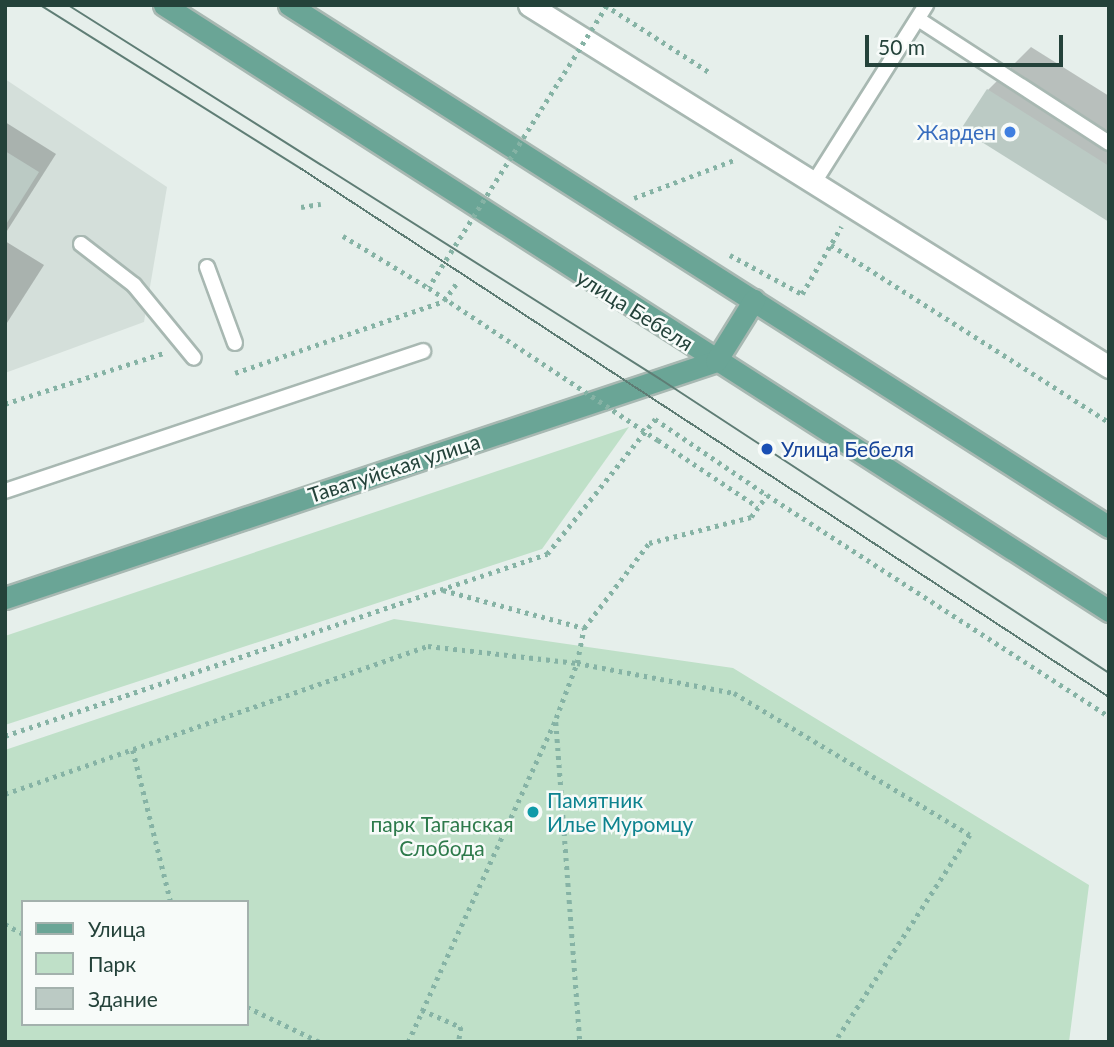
<!DOCTYPE html>
<html>
<head>
<meta charset="utf-8">
<style>
  body { margin:0 }
  #map { position:relative; width:1114px; height:1047px; overflow:hidden; background:#e6efeb; font-family:Lato,sans-serif }
  div>[style] { position:absolute }
  .built>* { inset:0; background:#d4dfda }
  .green>* { inset:0; background:#bfe0c8 }
  .shadow>* { inset:0; background:#0003 }
  .building>* { inset:0; background:#bbcac4 }
  .path>* { height:4.5px; margin-top:-2.25px; transform-origin:0; background:repeating-linear-gradient(90deg,#86b3a5 0 3.5px,transparent 0 8.5px) }
  .roads { filter:drop-shadow(2px 0 #a8b8b2) drop-shadow(-2px 0 #a8b8b2) drop-shadow(0 2px #a8b8b2) drop-shadow(0 -2px #a8b8b2) }
  .service>* { height:14px; margin:-7px; padding:0 7px; transform-origin:7px; border-radius:7px; background:#fff }
  .minor>* { height:21px; margin:-10.5px; padding:0 10.5px; transform-origin:10.5px; border-radius:10.5px; background:#fff }
  .primary>* { height:21px; margin:-10.5px; padding:0 10.5px; transform-origin:10.5px; border-radius:10.5px; background:#6aa596 }
  .tram>* { height:2px; margin:-1px; padding:0 1px; transform-origin:1px; border-radius:1px; background:#5f7d75 }
  .path-bridge>* { height:4.5px; margin-top:-2.25px; transform-origin:0; background:repeating-linear-gradient(90deg,#86b3a5 0 3.5px,transparent 0 8.5px) }
  .dots>* { width:19px; height:19px; translate:-50% -50%; box-sizing:border-box; border:4px solid #f7fbf9; border-radius:50% }
  span { translate:-50% -50%; white-space:nowrap; text-align:center; line-height:1.15; -webkit-text-stroke:5px #f7fbf9; paint-order:stroke }
  .shop-label { font-size:21px; color:#366cbe }
  .right { translate:-100% -50%; text-align:right }
  .street-label { font-size:21px; color:#24423a }
  .transit-label { font-size:21px; color:#164399 }
  .left { translate:0 -50%; text-align:left }
  .culture-label { font-size:21px; color:#0d838f }
  .park-label { font-size:21px; color:#2d7a4b }
  .frame { position:absolute; inset:0; border:7px solid #24423a; pointer-events:none }
  .legend { position:absolute; left:21px; top:900px; width:228px; height:126px; box-sizing:border-box; background:#f7fbf9; border:2px solid #a3b1ad; margin:0; padding:9px 12px; list-style:none; font-size:21px; color:#24423a }
  .legend li { display:flex; align-items:center; gap:14px; height:35px }
  .legend b { width:35px; border:2px solid #a3b1ad }
  .scale { position:absolute; left:865px; top:35px; width:198px; height:32px; box-sizing:border-box; border:4px solid #24423a; border-top:0; padding-left:9px; font-size:21px; line-height:24px; white-space:nowrap; color:#24423a; -webkit-text-stroke:5px #f7fbf9; paint-order:stroke }
</style>
</head>
<body>
<div id="map">
  <div class="built">
    <i style="clip-path:polygon(5px 79px,167px 187px,144px 322px,5px 373px)"></i>
  </div>
  <div class="green">
    <i style="clip-path:polygon(629px 427px,542px 549px,5px 725px,5px 636px)"></i>
    <i style="clip-path:polygon(evenodd,394px 619px,733px 668px,1089px 885px,1069px 1042px,5px 1042px,5px 750px,394px 619px,23px 902px,247px 902px,247px 1024px,23px 1024px,23px 902px)"></i>
  </div>
  <div class="shadow">
    <i style="clip-path:polygon(1031px 47px,1109px 96px,1109px 220px,964px 128px,988px 90px)"></i>
    <i style="clip-path:polygon(5px 122px,56px 154px,5px 234px)"></i>
    <i style="clip-path:polygon(5px 241px,44px 265px,5px 326px)"></i>
  </div>
  <div class="building">
    <i style="clip-path:polygon(987px 89px,1109px 166px,1109px 222px,961px 129px)"></i>
    <i style="clip-path:polygon(5px 151px,39px 172px,5px 226px)"></i>
  </div>
  <div class="path">
    <i style="left:605px;top:5px;width:124px;rotate:32.8deg"></i>
    <i style="left:634px;top:198px;width:107px;rotate:-20.8deg"></i>
    <i style="left:301px;top:207px;width:20px;rotate:-9deg"></i>
    <i style="left:343px;top:236px;width:100px;rotate:31.2deg"></i>
    <i style="left:831px;top:245px;width:330px;rotate:32.5deg"></i>
    <i style="left:730px;top:255px;width:82px;rotate:28.4deg"></i>
    <i style="left:802px;top:294px;width:78px;rotate:-59.8deg"></i>
    <i style="left:235px;top:373px;width:221px;rotate:-19deg"></i>
    <i style="left:444px;top:301px;width:21px;rotate:-55deg"></i>
    <i style="left:5px;top:404px;width:167px;rotate:-17.8deg"></i>
    <i style="left:658px;top:440px;width:120px;rotate:33.8deg"></i>
    <i style="left:443px;top:590px;width:146px;rotate:15.1deg"></i>
    <i style="left:584px;top:628px;width:107px;rotate:-52.6deg"></i>
    <i style="left:649px;top:543px;width:105px;rotate:-14.3deg"></i>
    <i style="left:751px;top:517px;width:27px;rotate:-54deg"></i>
    <i style="left:767px;top:495px;width:407px;rotate:32.9deg"></i>
    <i style="left:556px;top:722px;width:321px;rotate:85.7deg"></i>
    <i style="left:5px;top:736px;width:572px;rotate:-18.56deg"></i>
    <i style="left:547px;top:554px;width:173px;rotate:-51.3deg"></i>
    <i style="left:655px;top:419px;width:135px;rotate:34.2deg"></i>
    <i style="left:133px;top:750px;width:157px;rotate:76deg"></i>
    <i style="left:5px;top:794px;width:448px;rotate:-19.3deg"></i>
    <i style="left:428px;top:646px;width:150px;rotate:6.5deg"></i>
    <i style="left:577px;top:663px;width:160px;rotate:10.8deg"></i>
    <i style="left:734px;top:693px;width:275px;rotate:31deg"></i>
    <i style="left:970px;top:835px;width:247px;rotate:123.1deg"></i>
    <i style="left:5px;top:924px;width:21px;rotate:29deg"></i>
    <i style="left:247px;top:1007px;width:81px;rotate:25.6deg"></i>
    <i style="left:422px;top:1010px;width:43px;rotate:23.6deg"></i>
    <i style="left:461px;top:1027px;width:15px;rotate:98deg"></i>
    <i style="left:408px;top:1042px;width:356px;rotate:-65.4deg"></i>
    <i style="left:556px;top:718px;width:59px;rotate:-69.1deg"></i>
    <i style="left:577px;top:663px;width:36px;rotate:-79deg"></i>
  </div>
  <div class="roads">
    <div class="service">
      <i style="left:918px;top:19px;width:228px;rotate:33deg"></i>
      <i style="left:813px;top:184px;width:212px;rotate:-57.7deg"></i>
      <i style="left:81px;top:244px;width:67px;rotate:37.7deg"></i>
      <i style="left:134px;top:285px;width:94px;rotate:50.6deg"></i>
      <i style="left:207px;top:267px;width:81px;rotate:69.8deg"></i>
      <i style="left:5px;top:491px;width:441px;rotate:-18.5deg"></i>
    </div>
    <div class="minor">
      <i style="left:529px;top:5px;width:684px;rotate:31.97deg"></i>
    </div>
    <div class="primary">
      <i style="left:164px;top:5px;width:1123px;rotate:32.67deg"></i>
      <i style="left:289px;top:5px;width:972px;rotate:32.48deg"></i>
      <i style="left:5px;top:598px;width:749px;rotate:-18.43deg"></i>
      <i style="left:716px;top:361px;width:72px;rotate:-58.1deg"></i>
    </div>
  </div>
  <div class="tram">
    <i style="left:40px;top:5px;width:307px;rotate:32.1deg"></i>
    <i style="left:300px;top:168px;width:967px;rotate:33.18deg"></i>
    <i style="left:68px;top:5px;width:700px;rotate:32.28deg"></i>
    <i style="left:660px;top:379px;width:537px;rotate:33.22deg"></i>
  </div>
  <div class="path-bridge">
    <i style="left:607px;top:6px;width:333px;rotate:122.3deg"></i>
    <i style="left:429px;top:288px;width:275px;rotate:33.6deg"></i>
  </div>
  <div class="dots">
    <i style="left:1010px;top:132px;background:#3f7fe0"></i>
    <i style="left:767px;top:449px;background:#1a4fb4"></i>
    <i style="left:533px;top:812px;background:#0f9aa8"></i>
  </div>
  <div class="shop-label">
    <span class="right" style="left:996px;top:132px">Жарден</span>
  </div>
  <div class="street-label">
    <span style="left:635px;top:310px;rotate:32deg">улица Бебеля</span>
    <span style="left:394px;top:468px;rotate:-18deg">Таватуйская улица</span>
  </div>
  <div class="transit-label">
    <span class="left" style="left:781px;top:449px">Улица Бебеля</span>
  </div>
  <div class="culture-label">
    <span class="left" style="left:547px;top:812px">Памятник<br>Илье Муромцу</span>
  </div>
  <div class="park-label">
    <span style="left:442px;top:836px">парк Таганская<br>Слобода</span>
  </div>
  <div class="frame"></div>
  <ul class="legend">
  <li><b style="height:9px;background:#6aa596"></b>Улица</li>
  <li><b style="height:19px;background:#bfe0c8"></b>Парк</li>
  <li><b style="height:19px;background:#bbcac4"></b>Здание</li>
  </ul>
  <div class="scale">50 m</div>
</div>
</body>
</html>
